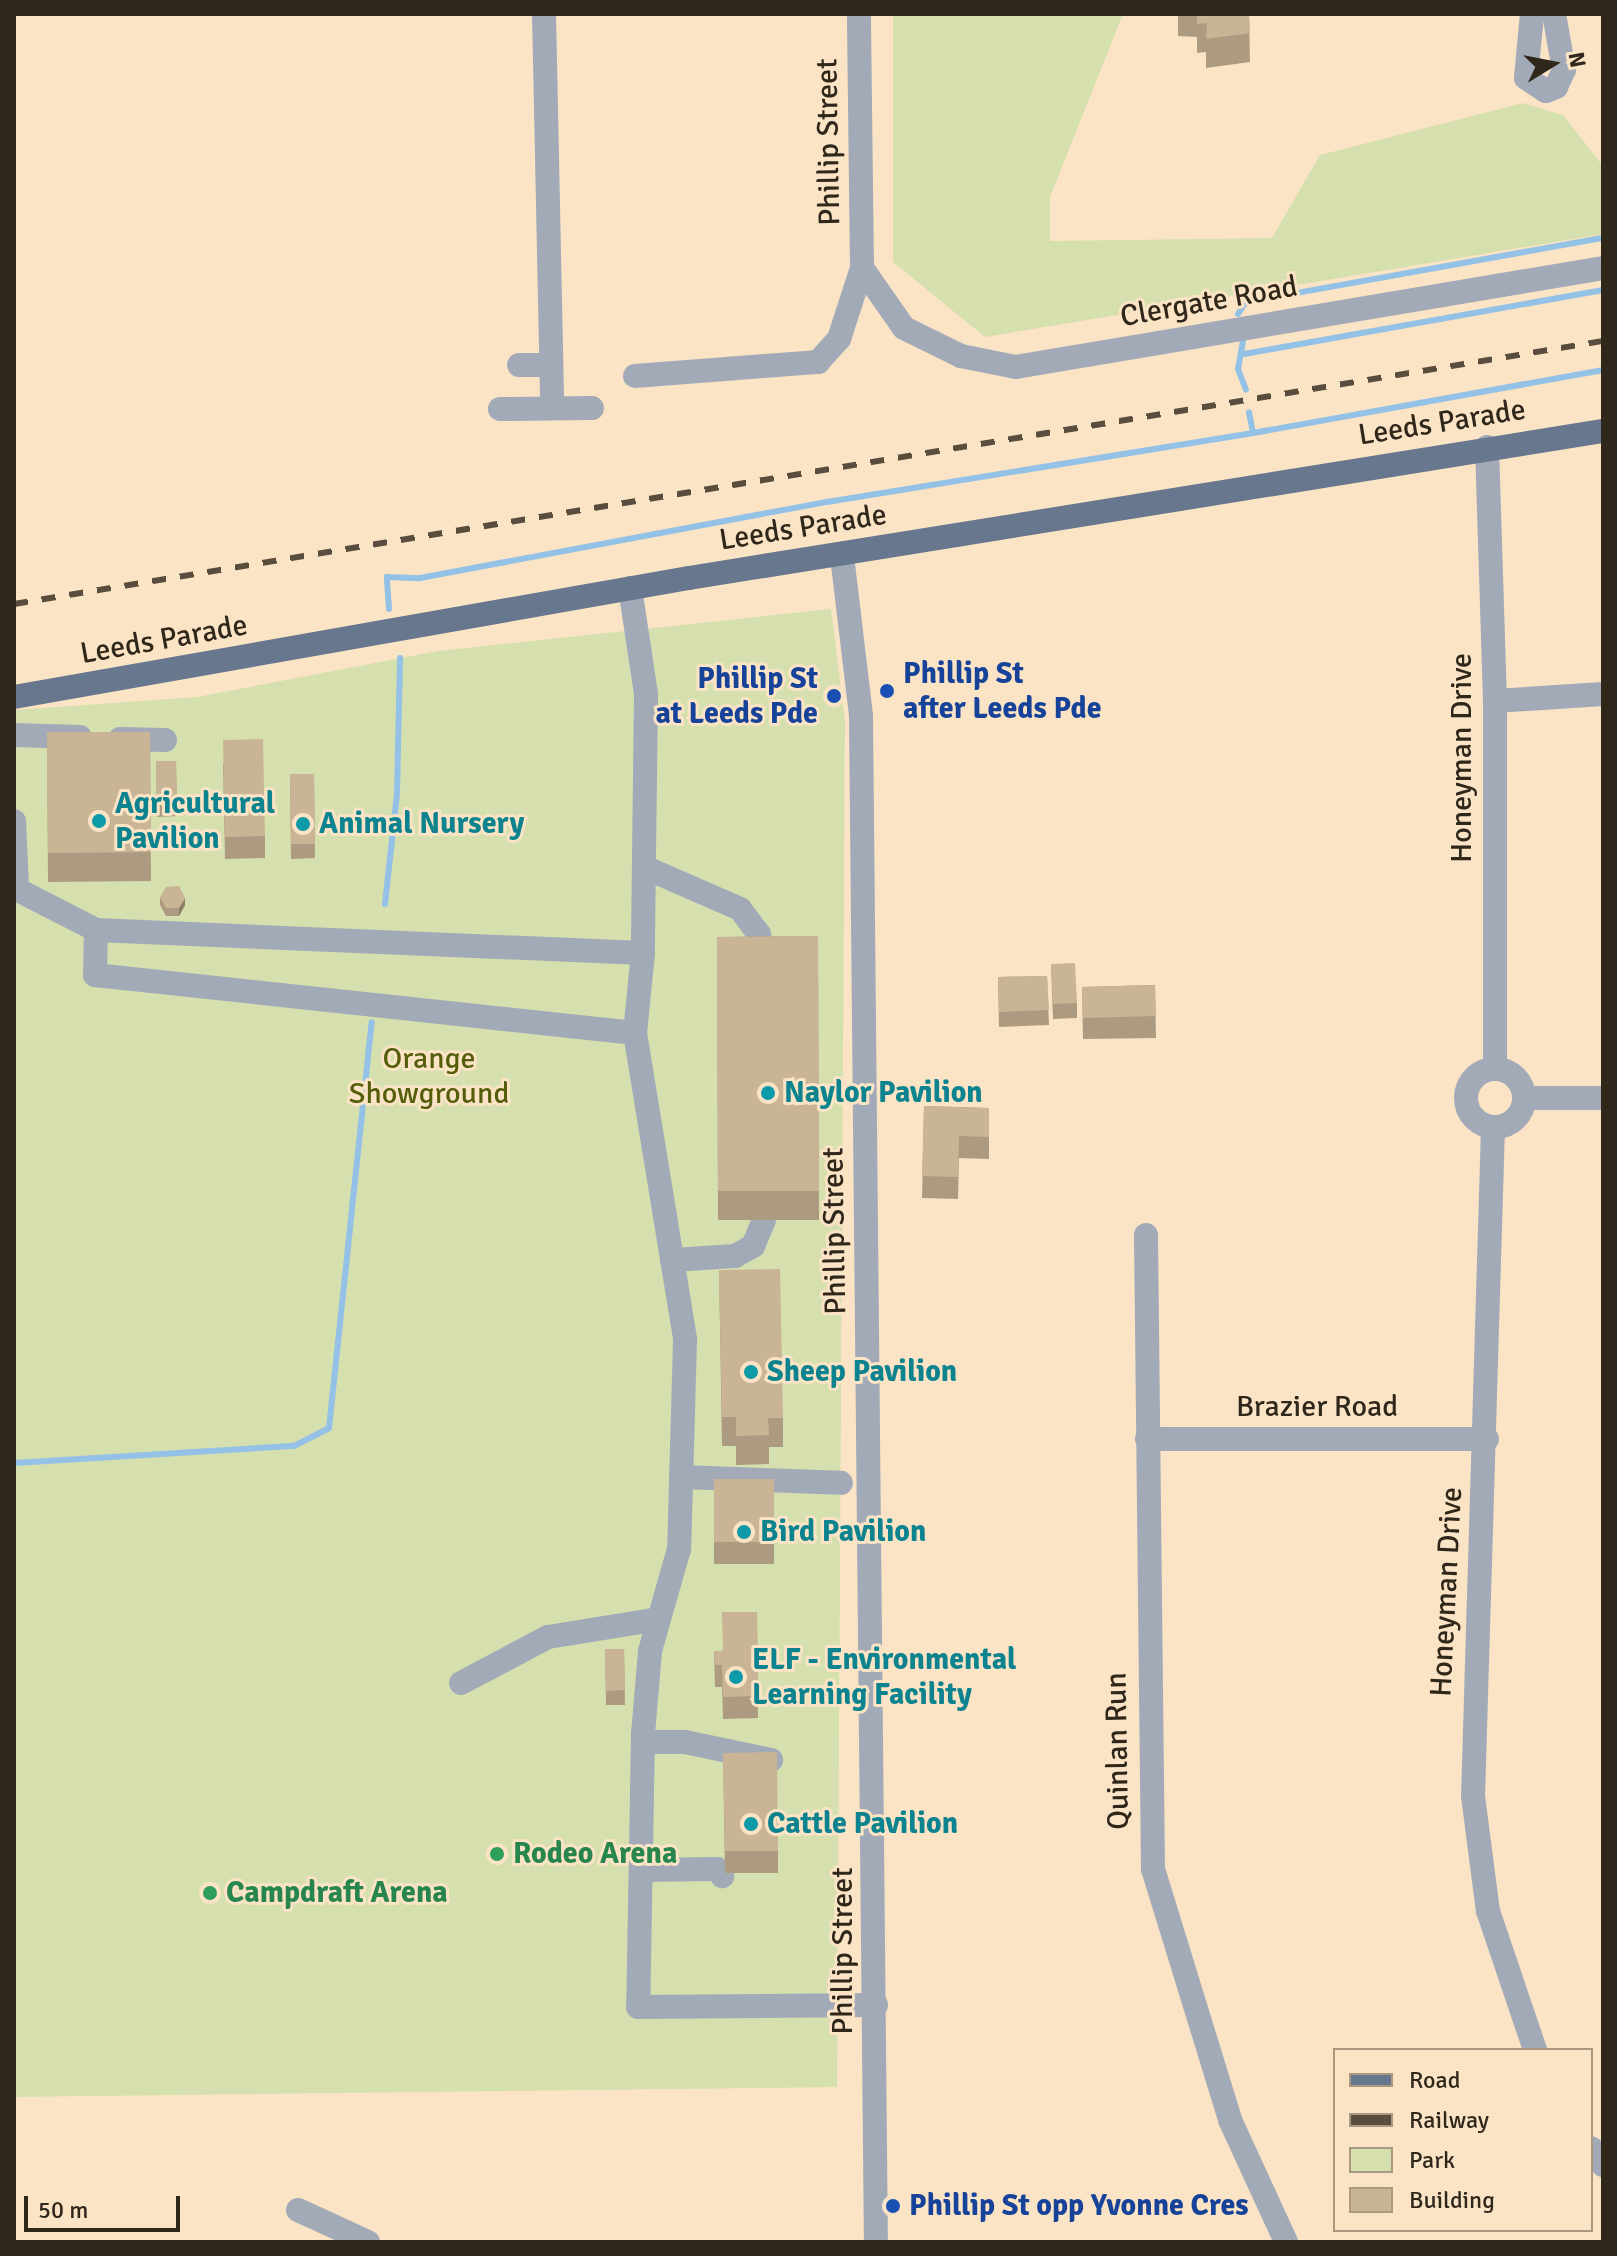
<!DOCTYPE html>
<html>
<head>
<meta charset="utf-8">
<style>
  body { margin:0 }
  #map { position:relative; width:1617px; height:2256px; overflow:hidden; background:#fbe4c5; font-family:Signika,sans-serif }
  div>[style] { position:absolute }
  .green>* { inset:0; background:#d6e0ae }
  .stream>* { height:6px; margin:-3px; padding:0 3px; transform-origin:3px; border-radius:3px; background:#94c1e6 }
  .minor>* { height:24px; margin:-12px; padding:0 12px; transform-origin:12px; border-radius:12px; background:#a2aab8 }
  .minor>.ring { margin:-12px; padding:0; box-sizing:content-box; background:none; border:24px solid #a2aab8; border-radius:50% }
  .major>* { height:24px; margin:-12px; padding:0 12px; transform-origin:12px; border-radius:12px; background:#67778e }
  .rail>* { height:6px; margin-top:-3px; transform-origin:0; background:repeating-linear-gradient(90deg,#594d3e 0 14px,transparent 0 28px) }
  .wall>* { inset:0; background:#ad9b81 }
  .shaded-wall>* { inset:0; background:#8d7e69 }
  .building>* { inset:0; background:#c9b496 }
  .dots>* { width:22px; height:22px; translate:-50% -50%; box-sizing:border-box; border:4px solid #fbe4c5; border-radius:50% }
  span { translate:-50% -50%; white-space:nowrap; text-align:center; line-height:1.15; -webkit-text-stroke:6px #fbe4c5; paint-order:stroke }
  .street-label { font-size:30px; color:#30271b }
  .transit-label { font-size:30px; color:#164399; font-weight:700 }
  .left { translate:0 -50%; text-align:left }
  .right { translate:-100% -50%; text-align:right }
  .culture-label { font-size:30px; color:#0d838f; font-weight:700 }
  .park-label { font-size:30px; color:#545e0a }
  .leisure-label { font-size:30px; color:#27864d; font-weight:700 }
  .frame { position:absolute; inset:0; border:16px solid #30271b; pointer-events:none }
  .legend { position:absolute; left:1333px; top:2048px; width:260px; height:184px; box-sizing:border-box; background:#fbe4c5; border:2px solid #aa9881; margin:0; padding:10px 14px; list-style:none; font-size:24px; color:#30271b }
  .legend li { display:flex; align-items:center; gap:16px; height:40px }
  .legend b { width:40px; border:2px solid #aa9881 }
  .north { position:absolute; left:1513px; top:24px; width:80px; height:80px; -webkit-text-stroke:6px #fbe4c5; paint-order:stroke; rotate:80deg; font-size:22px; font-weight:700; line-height:32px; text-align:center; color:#30271b }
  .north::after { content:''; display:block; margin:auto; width:28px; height:36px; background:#30271b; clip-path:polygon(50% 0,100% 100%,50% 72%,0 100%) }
  .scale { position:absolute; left:24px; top:2196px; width:156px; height:36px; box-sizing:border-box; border:4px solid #30271b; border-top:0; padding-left:10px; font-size:24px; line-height:28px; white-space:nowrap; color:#30271b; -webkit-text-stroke:6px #fbe4c5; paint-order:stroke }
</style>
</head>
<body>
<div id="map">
  <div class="green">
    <i style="clip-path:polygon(893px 14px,1123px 14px,1050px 197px,1050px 241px,1272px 238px,1320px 155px,1523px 103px,1563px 115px,1603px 166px,1603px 234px,985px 337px,893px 262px)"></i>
    <i style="clip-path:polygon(831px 609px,845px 720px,837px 2087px,14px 2097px,14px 710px,197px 697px,438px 651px)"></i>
  </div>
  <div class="stream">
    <i style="left:1238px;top:314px;width:14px;rotate:-56deg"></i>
    <i style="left:1246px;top:302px;width:363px;rotate:-10.2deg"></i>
    <i style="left:1243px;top:341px;width:28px;rotate:100deg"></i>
    <i style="left:1238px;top:369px;width:22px;rotate:69deg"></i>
    <i style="left:1244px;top:354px;width:365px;rotate:-10.1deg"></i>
    <i style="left:1253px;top:433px;width:356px;rotate:-10.2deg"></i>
    <i style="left:389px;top:609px;width:32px;rotate:-94deg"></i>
    <i style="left:387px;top:577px;width:33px;rotate:2deg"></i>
    <i style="left:420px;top:578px;width:414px;rotate:-10.6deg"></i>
    <i style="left:827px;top:502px;width:432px;rotate:-9.2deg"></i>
    <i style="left:1253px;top:433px;width:21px;rotate:-101deg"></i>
    <i style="left:385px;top:904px;width:112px;rotate:-83.8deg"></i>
    <i style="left:397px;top:793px;width:135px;rotate:-88.7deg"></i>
    <i style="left:14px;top:1463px;width:281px;rotate:-3.5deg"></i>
    <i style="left:294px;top:1446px;width:39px;rotate:-27deg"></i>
    <i style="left:329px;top:1428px;width:408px;rotate:-84deg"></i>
  </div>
  <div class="minor">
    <i style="left:544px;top:14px;width:394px;rotate:88.8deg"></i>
    <i style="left:1532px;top:14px;width:64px;rotate:95.4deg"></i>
    <i style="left:1526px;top:78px;width:24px;rotate:33deg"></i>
    <i style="left:1546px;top:91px;width:11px;rotate:-22deg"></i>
    <i style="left:1556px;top:87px;width:19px;rotate:-65deg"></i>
    <i style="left:1564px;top:70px;width:57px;rotate:-100.1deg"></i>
    <i style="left:862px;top:268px;width:73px;rotate:55deg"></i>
    <i style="left:904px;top:328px;width:64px;rotate:26.2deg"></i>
    <i style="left:961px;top:356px;width:56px;rotate:11.3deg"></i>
    <i style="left:1016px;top:367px;width:595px;rotate:-9.57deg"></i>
    <i style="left:519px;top:365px;width:32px"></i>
    <i style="left:635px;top:376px;width:184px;rotate:-4.4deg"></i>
    <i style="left:818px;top:362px;width:31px;rotate:-48deg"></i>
    <i style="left:839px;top:339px;width:75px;rotate:-72.1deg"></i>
    <i style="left:862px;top:268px;width:254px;rotate:-90.7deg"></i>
    <i style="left:500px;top:409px;width:92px;rotate:-0.6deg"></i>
    <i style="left:1487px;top:447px;width:254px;rotate:88.2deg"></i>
    <i style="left:1495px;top:701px;width:368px;rotate:90deg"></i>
    <i style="left:842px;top:556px;width:161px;rotate:83.2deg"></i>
    <i style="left:861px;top:716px;width:1526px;rotate:89.44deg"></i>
    <i style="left:630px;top:588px;width:107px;rotate:81.4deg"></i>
    <i style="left:646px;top:694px;width:259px;rotate:90.7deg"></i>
    <i style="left:643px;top:953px;width:80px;rotate:95.7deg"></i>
    <i style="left:635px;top:1033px;width:311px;rotate:80.7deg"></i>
    <i style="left:685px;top:1340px;width:209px;rotate:91.6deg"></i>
    <i style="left:679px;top:1549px;width:106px;rotate:105.9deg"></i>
    <i style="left:650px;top:1651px;width:83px;rotate:94.8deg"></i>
    <i style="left:643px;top:1734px;width:273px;rotate:91deg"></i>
    <i style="left:638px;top:2007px;width:238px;rotate:-0.5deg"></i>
    <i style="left:1495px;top:701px;width:108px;rotate:-3.7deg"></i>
    <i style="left:14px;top:735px;width:66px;rotate:1.7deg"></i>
    <i style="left:120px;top:739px;width:45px;rotate:1.3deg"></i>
    <i style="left:14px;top:821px;width:67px;rotate:87.4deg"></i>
    <i style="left:644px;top:867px;width:105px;rotate:23.6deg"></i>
    <i style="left:740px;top:909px;width:31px;rotate:53deg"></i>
    <i style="left:759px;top:934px;width:32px;rotate:79deg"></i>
    <i style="left:14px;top:888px;width:92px;rotate:27.1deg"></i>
    <i style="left:96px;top:930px;width:547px;rotate:2.41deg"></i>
    <i style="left:96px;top:930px;width:45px;rotate:91.3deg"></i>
    <i style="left:95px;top:975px;width:543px;rotate:6.13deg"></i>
    <i class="ring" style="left:1466px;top:1069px;width:34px;height:34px"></i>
    <i style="left:1524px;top:1098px;width:79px"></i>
    <i style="left:1493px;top:1127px;width:669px;rotate:91.71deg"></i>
    <i style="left:1473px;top:1796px;width:116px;rotate:82.6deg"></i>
    <i style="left:1488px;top:1911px;width:147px;rotate:71.3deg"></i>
    <i style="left:1146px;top:1235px;width:634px;rotate:89.37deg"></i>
    <i style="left:1153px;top:1869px;width:263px;rotate:72.9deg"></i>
    <i style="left:1230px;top:2120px;width:134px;rotate:65.3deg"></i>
    <i style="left:672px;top:1260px;width:63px;rotate:-3.6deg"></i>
    <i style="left:735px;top:1256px;width:21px;rotate:-29deg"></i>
    <i style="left:753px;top:1246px;width:28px;rotate:-67deg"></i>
    <i style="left:1147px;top:1439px;width:340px"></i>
    <i style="left:681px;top:1477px;width:160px;rotate:2.1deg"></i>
    <i style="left:461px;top:1683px;width:98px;rotate:-27.9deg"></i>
    <i style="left:548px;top:1637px;width:112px;rotate:-9.2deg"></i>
    <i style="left:643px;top:1742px;width:42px"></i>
    <i style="left:685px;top:1742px;width:88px;rotate:11.8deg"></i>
    <i style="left:641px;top:1870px;width:76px;rotate:-0.8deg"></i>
    <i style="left:717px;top:1869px;width:9px;rotate:54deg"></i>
    <i style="left:1591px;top:2148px;width:21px;rotate:55deg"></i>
    <i style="left:298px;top:2210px;width:77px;rotate:24.6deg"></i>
  </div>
  <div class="major">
    <i style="left:14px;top:697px;width:685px;rotate:-10deg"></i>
    <i style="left:689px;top:578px;width:926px;rotate:-9.14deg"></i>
  </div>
  <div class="rail">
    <i style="left:14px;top:604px;width:1611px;rotate:-9.4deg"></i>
  </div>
  <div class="wall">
    <i style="clip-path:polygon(1178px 14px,1249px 14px,1250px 62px,1206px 68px,1206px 52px,1197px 53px,1197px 37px,1178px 36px)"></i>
    <i style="clip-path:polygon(47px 732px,150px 732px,151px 881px,48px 882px)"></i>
    <i style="clip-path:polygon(156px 761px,176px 761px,177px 816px,157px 817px)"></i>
    <i style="clip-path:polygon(223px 762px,265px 836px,265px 858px,225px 859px)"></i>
    <i style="clip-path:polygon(290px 774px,314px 774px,315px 858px,291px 859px)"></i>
    <i style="clip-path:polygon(160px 897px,185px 905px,179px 916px,166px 916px,160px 905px)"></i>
    <i style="clip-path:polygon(818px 936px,819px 1220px,718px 1220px,717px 937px)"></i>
    <i style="clip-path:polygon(1051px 964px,1077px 1003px,1077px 1018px,1053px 1019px)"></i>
    <i style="clip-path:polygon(1047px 976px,1049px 1025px,999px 1027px,998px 977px)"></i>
    <i style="clip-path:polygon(1155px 985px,1156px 1038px,1083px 1039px,1082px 987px)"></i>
    <i style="clip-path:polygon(924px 1106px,989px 1108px,989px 1159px,959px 1158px,958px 1199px,922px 1198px)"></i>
    <i style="clip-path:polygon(719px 1270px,783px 1418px,783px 1447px,769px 1447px,769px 1464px,736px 1465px,736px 1446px,722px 1446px)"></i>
    <i style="clip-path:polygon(714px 1479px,774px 1479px,774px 1564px,714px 1564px)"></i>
    <i style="clip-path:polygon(757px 1612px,758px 1718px,723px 1719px,722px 1687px,715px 1687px,714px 1651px,722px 1651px)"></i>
    <i style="clip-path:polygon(605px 1649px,624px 1649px,625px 1705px,606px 1705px)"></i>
    <i style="clip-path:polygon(723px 1753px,778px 1851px,778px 1873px,725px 1873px)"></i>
  </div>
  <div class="shaded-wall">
    <i style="clip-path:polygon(185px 898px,185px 905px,179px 916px,179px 908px)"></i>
  </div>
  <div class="building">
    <i style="clip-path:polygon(1197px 14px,1249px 14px,1250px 33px,1206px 39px,1207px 23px,1197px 24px)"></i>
    <i style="clip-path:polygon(47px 732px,150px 732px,151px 852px,48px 853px)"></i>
    <i style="clip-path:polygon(263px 739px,265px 836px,225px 837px,223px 740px)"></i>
    <i style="clip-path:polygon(156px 761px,176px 761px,177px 802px,157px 802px)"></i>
    <i style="clip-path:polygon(290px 774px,314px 774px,315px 844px,291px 844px)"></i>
    <i style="clip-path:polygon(179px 886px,185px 898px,179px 908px,166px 908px,160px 897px,166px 887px)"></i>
    <i style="clip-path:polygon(818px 936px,819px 1191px,718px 1191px,717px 937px)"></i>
    <i style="clip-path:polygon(1075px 963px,1077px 1003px,1053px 1004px,1051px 964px)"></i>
    <i style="clip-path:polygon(1047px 976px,1049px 1010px,999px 1012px,998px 977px)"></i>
    <i style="clip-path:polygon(1155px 985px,1156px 1016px,1083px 1018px,1082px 987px)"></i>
    <i style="clip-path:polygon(924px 1106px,989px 1108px,989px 1137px,959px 1136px,958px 1177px,922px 1176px)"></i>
    <i style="clip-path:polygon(780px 1269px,783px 1418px,768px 1418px,769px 1435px,736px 1436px,736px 1417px,722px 1417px,719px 1270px)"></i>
    <i style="clip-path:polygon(714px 1479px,774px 1479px,774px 1542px,714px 1542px)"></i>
    <i style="clip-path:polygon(722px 1612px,757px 1612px,758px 1696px,723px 1697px,722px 1665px,715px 1665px,714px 1651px,723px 1651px)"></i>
    <i style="clip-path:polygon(605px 1649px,624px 1649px,625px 1690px,606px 1691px)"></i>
    <i style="clip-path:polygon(777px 1752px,778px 1851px,725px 1851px,723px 1753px)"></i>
  </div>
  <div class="dots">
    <i style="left:887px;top:691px;background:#1a4fb4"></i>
    <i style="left:834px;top:696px;background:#1a4fb4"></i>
    <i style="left:99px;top:821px;background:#0f9aa8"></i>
    <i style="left:303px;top:824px;background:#0f9aa8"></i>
    <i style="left:768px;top:1093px;background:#0f9aa8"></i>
    <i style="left:751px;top:1372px;background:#0f9aa8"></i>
    <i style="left:744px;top:1532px;background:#0f9aa8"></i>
    <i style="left:736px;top:1677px;background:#0f9aa8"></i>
    <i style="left:751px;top:1824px;background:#0f9aa8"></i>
    <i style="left:497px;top:1854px;background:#2e9e5b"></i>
    <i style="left:210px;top:1893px;background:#2e9e5b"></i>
    <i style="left:893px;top:2206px;background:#1a4fb4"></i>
  </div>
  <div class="street-label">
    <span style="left:829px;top:142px;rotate:-91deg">Phillip Street</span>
    <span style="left:1209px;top:302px;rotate:-10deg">Clergate Road</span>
    <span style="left:1442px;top:423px;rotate:-9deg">Leeds Parade</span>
    <span style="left:803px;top:528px;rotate:-9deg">Leeds Parade</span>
    <span style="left:164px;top:640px;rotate:-10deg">Leeds Parade</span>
    <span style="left:1462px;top:758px;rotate:-90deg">Honeyman Drive</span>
    <span style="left:835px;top:1231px;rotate:-91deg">Phillip Street</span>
    <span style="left:1317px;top:1407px">Brazier Road</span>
    <span style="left:1447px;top:1592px;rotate:-87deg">Honeyman Drive</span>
    <span style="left:1118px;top:1751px;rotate:-91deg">Quinlan Run</span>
    <span style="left:843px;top:1951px;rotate:-90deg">Phillip Street</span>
  </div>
  <div class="transit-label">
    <span class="left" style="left:903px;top:691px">Phillip St<br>after Leeds Pde</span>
    <span class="right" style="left:818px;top:696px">Phillip St<br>at Leeds Pde</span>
    <span class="left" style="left:909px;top:2206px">Phillip St opp Yvonne Cres</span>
  </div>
  <div class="culture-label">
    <span class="left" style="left:115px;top:821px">Agricultural<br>Pavilion</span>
    <span class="left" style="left:319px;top:824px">Animal Nursery</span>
    <span class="left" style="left:784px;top:1093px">Naylor Pavilion</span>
    <span class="left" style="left:767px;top:1372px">Sheep Pavilion</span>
    <span class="left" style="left:760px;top:1532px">Bird Pavilion</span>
    <span class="left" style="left:752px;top:1677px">ELF - Environmental<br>Learning Facility</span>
    <span class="left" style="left:767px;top:1824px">Cattle Pavilion</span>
  </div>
  <div class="park-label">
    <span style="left:429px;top:1076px">Orange<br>Showground</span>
  </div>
  <div class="leisure-label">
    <span class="left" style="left:513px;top:1854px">Rodeo Arena</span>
    <span class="left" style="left:226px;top:1893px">Campdraft Arena</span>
  </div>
  <div class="frame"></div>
  <ul class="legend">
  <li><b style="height:10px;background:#67778e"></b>Road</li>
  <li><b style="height:10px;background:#594d3e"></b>Railway</li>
  <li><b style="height:22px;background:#d6e0ae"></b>Park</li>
  <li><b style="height:22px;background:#c9b496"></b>Building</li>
  </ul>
  <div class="north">N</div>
  <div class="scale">50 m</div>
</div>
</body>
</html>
